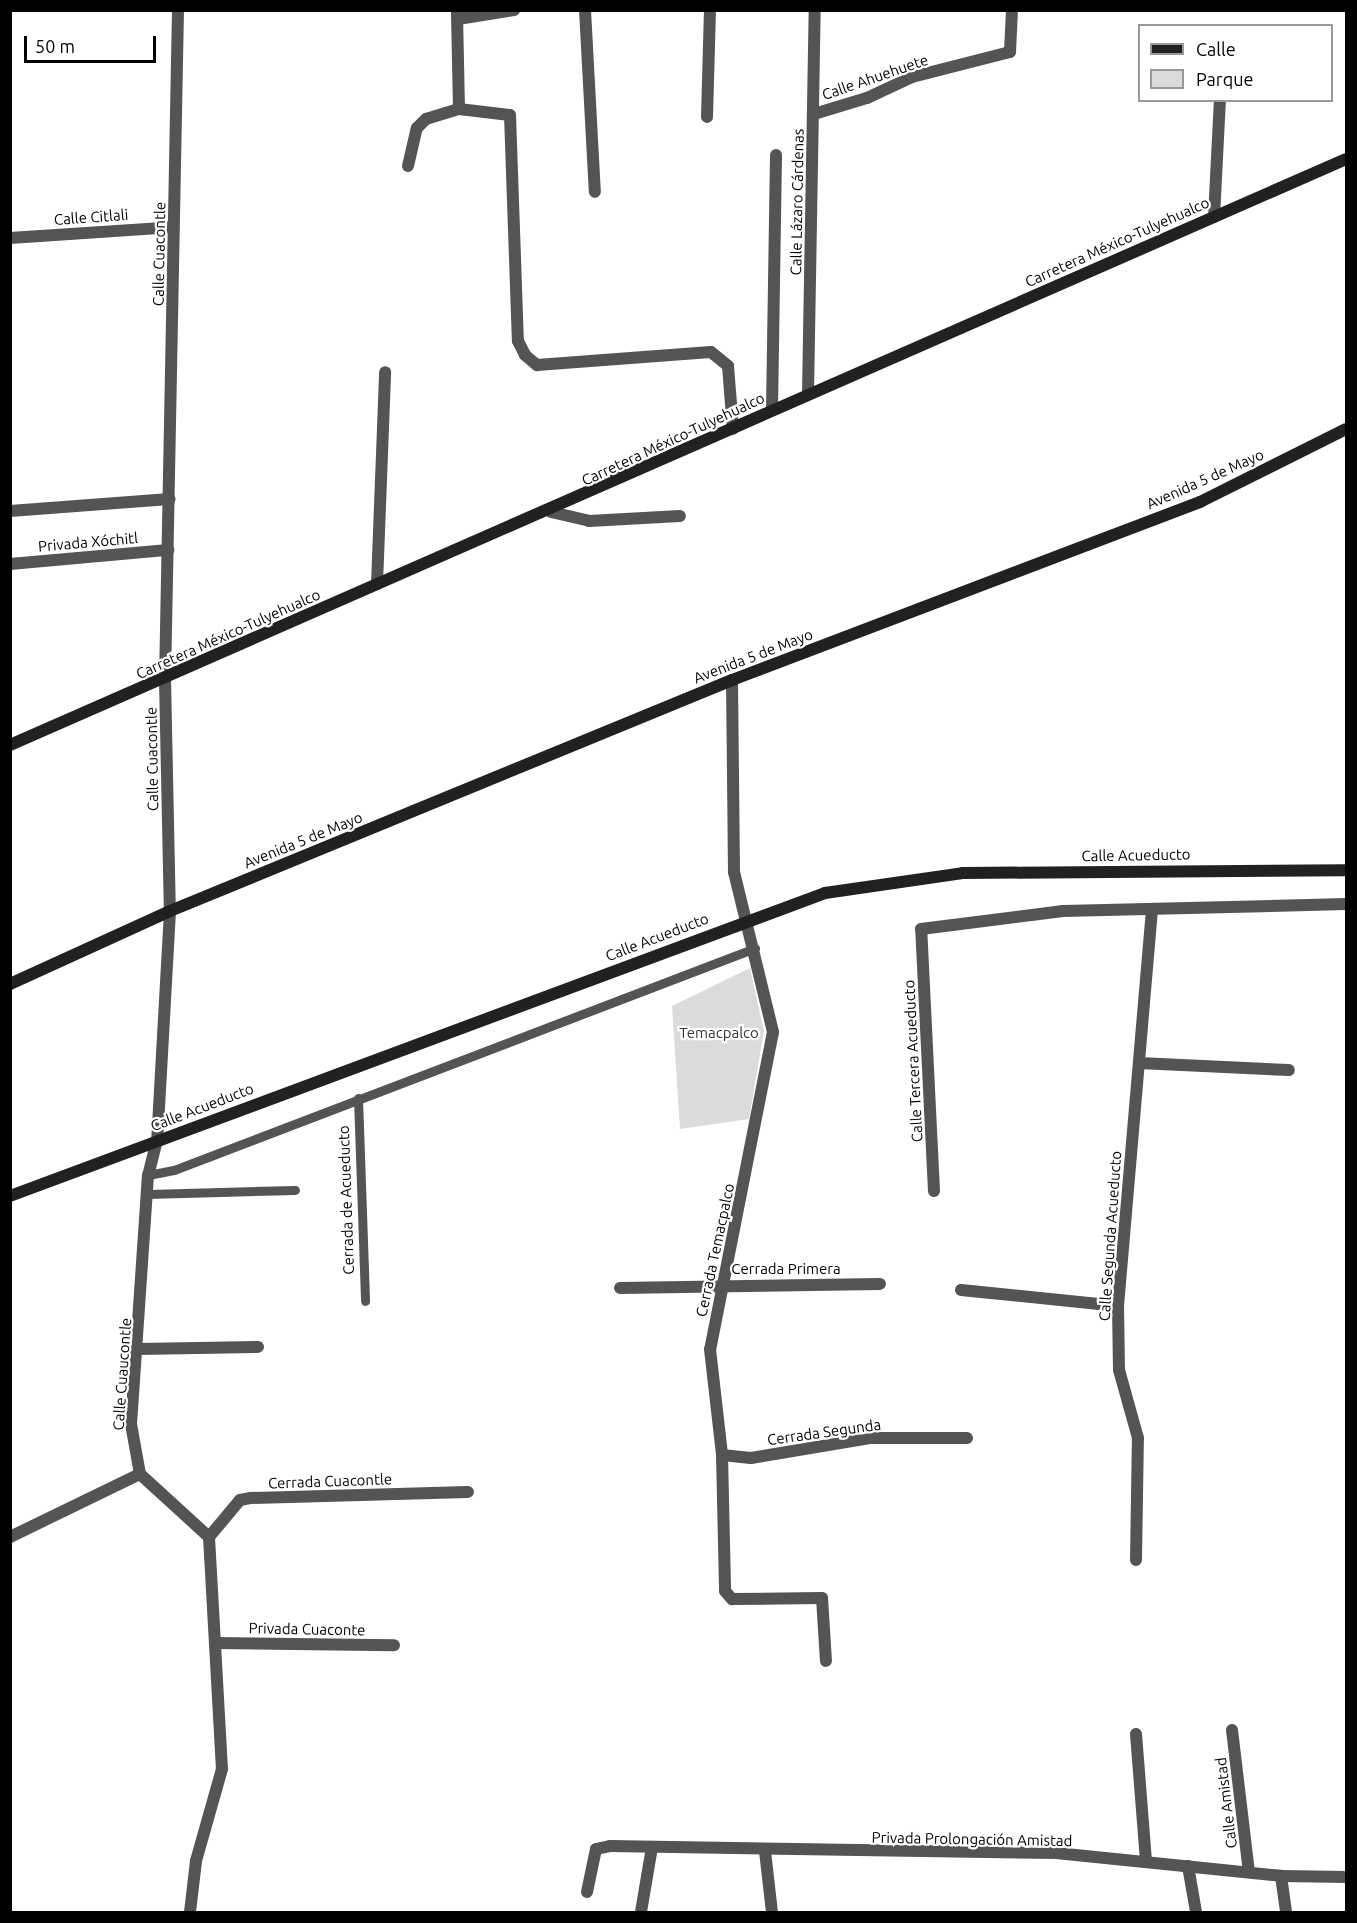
<!DOCTYPE html>
<html>
<head>
<meta charset="utf-8">
<style>
  body { margin:0 }
  #map { position:relative; width:1357px; height:1923px; overflow:hidden; background:#fff; font-family:Ubuntu,sans-serif }
  div>[style] { position:absolute }
  .green>* { inset:0; background:#dbdbdb }
  .lane>* { height:9px; margin:-4.5px; padding:0 4.5px; transform-origin:4.5px; border-radius:4.5px; background:#545454 }
  .street>* { height:12px; margin:-6px; padding:0 6px; transform-origin:6px; border-radius:6px; background:#545454 }
  .secondary>* { height:12px; margin:-6px; padding:0 6px; transform-origin:6px; border-radius:6px; background:#212121 }
  span { translate:-50% -50%; white-space:nowrap; text-align:center; line-height:1.15; -webkit-text-stroke:4.5px #fff; paint-order:stroke }
  .street-label { font-size:15px; color:#000 }
  .park-label { font-size:15px; color:#323232 }
  .frame { position:absolute; inset:0; border:12px solid #000; pointer-events:none }
  .legend { position:absolute; left:1138px; top:24px; width:195px; height:78px; box-sizing:border-box; background:#fff; border:2px solid #999; margin:0; padding:8px 10px; list-style:none; font-size:18px; color:#000 }
  .legend li { display:flex; align-items:center; gap:12px; height:30px }
  .legend b { width:30px; border:2px solid #999 }
  .scale { position:absolute; left:24px; top:36px; width:132px; height:27px; box-sizing:border-box; border:3px solid #000; border-top:0; padding-left:8px; font-size:18px; line-height:21px; white-space:nowrap; color:#000; -webkit-text-stroke:4px #fff; paint-order:stroke }
</style>
</head>
<body>
<div id="map">
  <div class="green">
    <i style="clip-path:polygon(750px 968px,764px 1031px,749px 1119px,680px 1129px,672px 1006px)"></i>
  </div>
  <div class="lane">
    <i style="left:358px;top:1098px;width:203px;rotate:88deg"></i>
    <i style="left:148px;top:1175px;width:26px;rotate:-11deg"></i>
    <i style="left:174px;top:1170px;width:622px;rotate:-20.91deg"></i>
    <i style="left:148px;top:1194px;width:147px;rotate:-1.6deg"></i>
  </div>
  <div class="street">
    <i style="left:178px;top:10px;width:669px;rotate:91.11deg"></i>
    <i style="left:165px;top:679px;width:232px;rotate:88.8deg"></i>
    <i style="left:170px;top:911px;width:229px;rotate:93.2deg"></i>
    <i style="left:157px;top:1140px;width:36px;rotate:104deg"></i>
    <i style="left:148px;top:1175px;width:250px;rotate:93.9deg"></i>
    <i style="left:131px;top:1424px;width:51px;rotate:79.8deg"></i>
    <i style="left:140px;top:1474px;width:93px;rotate:42.4deg"></i>
    <i style="left:209px;top:1537px;width:232px;rotate:86.8deg"></i>
    <i style="left:222px;top:1769px;width:96px;rotate:105.8deg"></i>
    <i style="left:196px;top:1861px;width:51px;rotate:96.7deg"></i>
    <i style="left:585px;top:10px;width:182px;rotate:86.9deg"></i>
    <i style="left:458px;top:19px;width:57px;rotate:-9.1deg"></i>
    <i style="left:459px;top:109px;width:51px;rotate:6.7deg"></i>
    <i style="left:510px;top:115px;width:226px;rotate:88deg"></i>
    <i style="left:518px;top:341px;width:16px;rotate:63deg"></i>
    <i style="left:525px;top:355px;width:16px;rotate:40deg"></i>
    <i style="left:537px;top:365px;width:174px;rotate:-4.3deg"></i>
    <i style="left:711px;top:352px;width:22px;rotate:39deg"></i>
    <i style="left:728px;top:366px;width:63px;rotate:85.5deg"></i>
    <i style="left:814px;top:114px;width:55px;rotate:-16.8deg"></i>
    <i style="left:867px;top:98px;width:50px;rotate:-25deg"></i>
    <i style="left:912px;top:77px;width:101px;rotate:-14.3deg"></i>
    <i style="left:1010px;top:52px;width:42px;rotate:-87.3deg"></i>
    <i style="left:707px;top:117px;width:107px;rotate:-88.4deg"></i>
    <i style="left:408px;top:166px;width:39px;rotate:-77deg"></i>
    <i style="left:417px;top:128px;width:13px;rotate:-45deg"></i>
    <i style="left:426px;top:119px;width:34px;rotate:-17deg"></i>
    <i style="left:459px;top:109px;width:99px;rotate:-91.2deg"></i>
    <i style="left:1214px;top:217px;width:117px;rotate:-87.1deg"></i>
    <i style="left:10px;top:238px;width:164px;rotate:-3.8deg"></i>
    <i style="left:808px;top:393px;width:383px;rotate:-89deg"></i>
    <i style="left:772px;top:410px;width:255px;rotate:-89.1deg"></i>
    <i style="left:10px;top:511px;width:160px;rotate:-4.3deg"></i>
    <i style="left:551px;top:512px;width:39px;rotate:13deg"></i>
    <i style="left:589px;top:521px;width:91px;rotate:-3.1deg"></i>
    <i style="left:10px;top:564px;width:159px;rotate:-5.1deg"></i>
    <i style="left:377px;top:584px;width:212px;rotate:-87.8deg"></i>
    <i style="left:732px;top:680px;width:192px;rotate:89.4deg"></i>
    <i style="left:734px;top:872px;width:165px;rotate:76.3deg"></i>
    <i style="left:773px;top:1032px;width:323px;rotate:101.2deg"></i>
    <i style="left:710px;top:1349px;width:107px;rotate:83.5deg"></i>
    <i style="left:722px;top:1455px;width:136px;rotate:88.7deg"></i>
    <i style="left:725px;top:1591px;width:11px;rotate:49deg"></i>
    <i style="left:732px;top:1599px;width:90px;rotate:-0.6deg"></i>
    <i style="left:822px;top:1598px;width:63px;rotate:86.4deg"></i>
    <i style="left:1139px;top:1063px;width:150px;rotate:2.7deg"></i>
    <i style="left:934px;top:1191px;width:262px;rotate:-92.8deg"></i>
    <i style="left:921px;top:929px;width:143px;rotate:-7.2deg"></i>
    <i style="left:1063px;top:911px;width:283px;rotate:-1.4deg"></i>
    <i style="left:620px;top:1288px;width:260px;rotate:-0.9deg"></i>
    <i style="left:961px;top:1290px;width:158px;rotate:5.8deg"></i>
    <i style="left:138px;top:1349px;width:120px;rotate:-1deg"></i>
    <i style="left:722px;top:1455px;width:29px;rotate:6deg"></i>
    <i style="left:751px;top:1458px;width:122px;rotate:-9.5deg"></i>
    <i style="left:871px;top:1438px;width:96px"></i>
    <i style="left:10px;top:1537px;width:144px;rotate:-25.9deg"></i>
    <i style="left:209px;top:1537px;width:48px;rotate:-50deg"></i>
    <i style="left:240px;top:1500px;width:10px;rotate:-11deg"></i>
    <i style="left:250px;top:1498px;width:218px;rotate:-1.6deg"></i>
    <i style="left:1136px;top:1560px;width:122px;rotate:-89.1deg"></i>
    <i style="left:1138px;top:1438px;width:71px;rotate:-105.6deg"></i>
    <i style="left:1119px;top:1370px;width:64px;rotate:-90.9deg"></i>
    <i style="left:1118px;top:1306px;width:394px;rotate:-85.1deg"></i>
    <i style="left:219px;top:1643px;width:175px;rotate:0.7deg"></i>
    <i style="left:1232px;top:1730px;width:143px;rotate:83.2deg"></i>
    <i style="left:1136px;top:1734px;width:128px;rotate:85.5deg"></i>
    <i style="left:765px;top:1851px;width:61px;rotate:83.5deg"></i>
    <i style="left:1188px;top:1866px;width:47px;rotate:80.1deg"></i>
    <i style="left:1281px;top:1876px;width:36px;rotate:82deg"></i>
    <i style="left:587px;top:1892px;width:44px;rotate:-78.2deg"></i>
    <i style="left:596px;top:1849px;width:14px;rotate:-12deg"></i>
    <i style="left:610px;top:1846px;width:446px;rotate:0.9deg"></i>
    <i style="left:1056px;top:1853px;width:226px;rotate:5.8deg"></i>
    <i style="left:1281px;top:1876px;width:65px;rotate:0.9deg"></i>
    <i style="left:641px;top:1912px;width:66px;rotate:-80.4deg"></i>
  </div>
  <div class="secondary">
    <i style="left:10px;top:745px;width:1459px;rotate:-23.68deg"></i>
    <i style="left:10px;top:984px;width:176px;rotate:-24.5deg"></i>
    <i style="left:170px;top:911px;width:608px;rotate:-22.34deg"></i>
    <i style="left:732px;top:680px;width:501px;rotate:-20.82deg"></i>
    <i style="left:1200px;top:502px;width:163px;rotate:-26.6deg"></i>
    <i style="left:10px;top:1196px;width:870px;rotate:-20.39deg"></i>
    <i style="left:825px;top:893px;width:139px;rotate:-8.2deg"></i>
    <i style="left:963px;top:873px;width:383px;rotate:-0.4deg"></i>
  </div>
  <div class="street-label">
    <span style="left:875px;top:77px;rotate:-19deg">Calle Ahuehuete</span>
    <span style="left:797px;top:202px;rotate:-89deg">Calle Lázaro Cárdenas</span>
    <span style="left:91px;top:217px;rotate:-4deg">Calle Citlali</span>
    <span style="left:1117px;top:242px;rotate:-24deg">Carretera México-Tulyehualco</span>
    <span style="left:159px;top:254px;rotate:-89deg">Calle Cuacontle</span>
    <span style="left:673px;top:439px;rotate:-25deg">Carretera México-Tulyehualco</span>
    <span style="left:1205px;top:479px;rotate:-24deg">Avenida 5 de Mayo</span>
    <span style="left:88px;top:542px;rotate:-5deg">Privada Xóchitl</span>
    <span style="left:228px;top:634px;rotate:-24deg">Carretera México-Tulyehualco</span>
    <span style="left:753px;top:656px;rotate:-21deg">Avenida 5 de Mayo</span>
    <span style="left:152px;top:759px;rotate:-91deg">Calle Cuacontle</span>
    <span style="left:303px;top:840px;rotate:-22deg">Avenida 5 de Mayo</span>
    <span style="left:1136px;top:855px;rotate:-1deg">Calle Acueducto</span>
    <span style="left:657px;top:937px;rotate:-21deg">Calle Acueducto</span>
    <span style="left:913px;top:1061px;rotate:-93deg">Calle Tercera Acueducto</span>
    <span style="left:202px;top:1107px;rotate:-21deg">Calle Acueducto</span>
    <span style="left:346px;top:1200px;rotate:-92deg">Cerrada de Acueducto</span>
    <span style="left:1110px;top:1236px;rotate:-86deg">Calle Segunda Acueducto</span>
    <span style="left:715px;top:1250px;rotate:-78deg">Cerrada Temacpalco</span>
    <span style="left:786px;top:1269px">Cerrada Primera</span>
    <span style="left:122px;top:1374px;rotate:-86deg">Calle Cuaucontle</span>
    <span style="left:824px;top:1432px;rotate:-8deg">Cerrada Segunda</span>
    <span style="left:330px;top:1481px;rotate:-2deg">Cerrada Cuacontle</span>
    <span style="left:307px;top:1629px;rotate:1deg">Privada Cuaconte</span>
    <span style="left:1226px;top:1803px;rotate:-97deg">Calle Amistad</span>
    <span style="left:972px;top:1839px;rotate:1deg">Privada Prolongación Amistad</span>
  </div>
  <div class="park-label">
    <span style="left:719px;top:1033px">Temacpalco</span>
  </div>
  <div class="frame"></div>
  <ul class="legend">
  <li><b style="height:8px;background:#212121"></b>Calle</li>
  <li><b style="height:16px;background:#dbdbdb"></b>Parque</li>
  </ul>
  <div class="scale">50 m</div>
</div>
</body>
</html>
